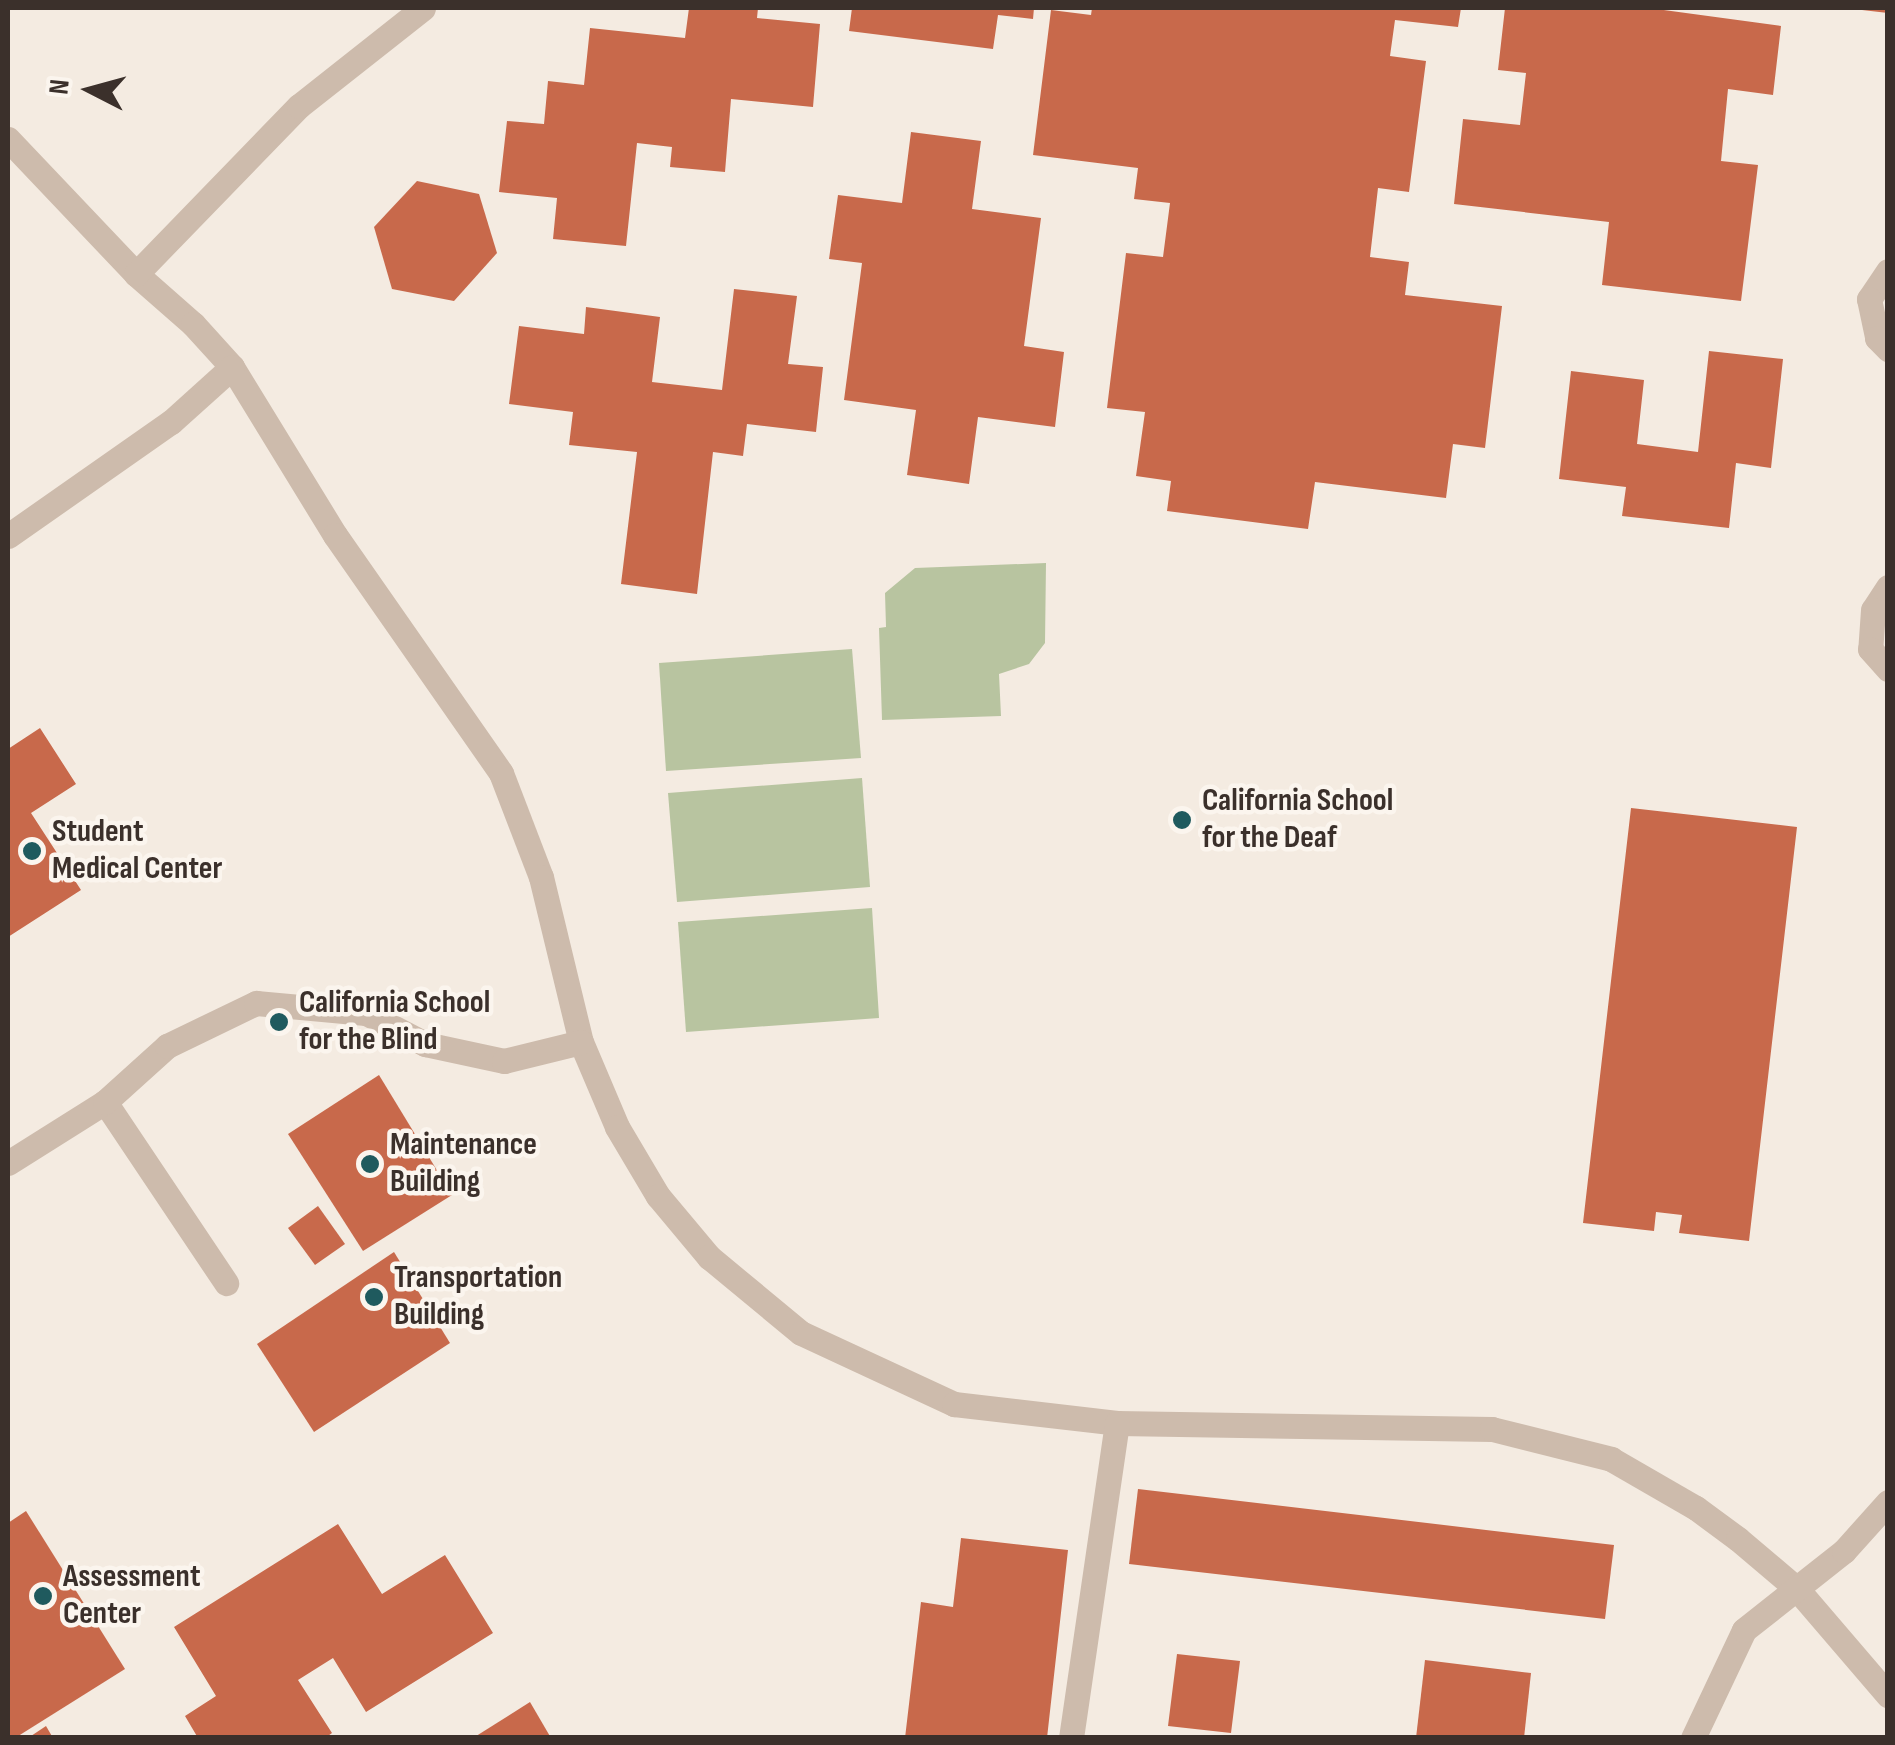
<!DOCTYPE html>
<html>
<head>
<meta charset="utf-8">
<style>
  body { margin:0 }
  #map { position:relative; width:1895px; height:1745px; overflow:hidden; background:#f4ebe1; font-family:"Sofia Sans Condensed",sans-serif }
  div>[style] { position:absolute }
  .green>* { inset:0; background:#b8c4a0 }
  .building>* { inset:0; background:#c8694b }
  .minor>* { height:25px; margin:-12.5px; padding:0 12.5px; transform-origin:12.5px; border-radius:12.5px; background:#cdbbac }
  .dots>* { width:28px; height:28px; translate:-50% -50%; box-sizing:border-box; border:5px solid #fbf5ee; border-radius:50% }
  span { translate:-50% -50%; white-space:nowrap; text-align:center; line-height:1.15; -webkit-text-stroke:9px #fbf5ee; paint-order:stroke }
  .poi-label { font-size:32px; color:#3b302b; font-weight:700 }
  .left { translate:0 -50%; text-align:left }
  .frame { position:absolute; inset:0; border:10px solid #3b302b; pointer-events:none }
  .north { position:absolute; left:40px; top:40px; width:100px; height:100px; -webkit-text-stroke:8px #fbf5ee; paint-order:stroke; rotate:276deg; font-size:28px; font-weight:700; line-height:40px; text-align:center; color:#3b302b }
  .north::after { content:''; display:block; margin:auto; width:35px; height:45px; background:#3b302b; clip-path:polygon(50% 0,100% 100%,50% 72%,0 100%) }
</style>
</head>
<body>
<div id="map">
  <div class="green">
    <i style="clip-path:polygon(1046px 563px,1045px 643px,1029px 664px,999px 674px,1001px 716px,882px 720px,879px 628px,886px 627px,885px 593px,915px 568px)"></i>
    <i style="clip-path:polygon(852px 649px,861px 758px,666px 771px,659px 663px)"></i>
    <i style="clip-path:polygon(862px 778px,870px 887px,677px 902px,668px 793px)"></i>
    <i style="clip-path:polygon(872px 908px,879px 1018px,686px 1032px,678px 922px)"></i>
  </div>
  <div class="building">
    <i style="clip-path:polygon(689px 8px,758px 8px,757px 18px,820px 24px,813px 107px,731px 99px,725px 172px,670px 167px,672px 147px,637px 143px,626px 246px,553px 239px,557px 198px,499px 192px,507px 121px,544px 124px,548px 81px,584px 85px,590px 28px,685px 38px)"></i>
    <i style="clip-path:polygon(852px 8px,1034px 8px,1033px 19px,998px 15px,993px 49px,849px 31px)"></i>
    <i style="clip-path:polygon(1092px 8px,1461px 8px,1458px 27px,1395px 20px,1390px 56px,1426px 61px,1409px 192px,1378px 188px,1370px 257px,1409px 262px,1405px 295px,1502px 306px,1485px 448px,1453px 444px,1446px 498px,1315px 482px,1308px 529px,1167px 511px,1171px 481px,1136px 476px,1145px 412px,1107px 408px,1126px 253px,1163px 257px,1170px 203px,1134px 199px,1138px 168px,1033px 155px,1051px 10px,1091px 15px)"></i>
    <i style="clip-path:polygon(1505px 8px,1649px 8px,1781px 26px,1773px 95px,1728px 89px,1721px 161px,1758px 165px,1741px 301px,1602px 285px,1609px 222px,1454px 204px,1463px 119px,1520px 125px,1526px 73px,1498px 70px)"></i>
    <i style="clip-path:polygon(1862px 8px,1888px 8px,1888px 13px,1862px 10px)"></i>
    <i style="clip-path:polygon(911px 132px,981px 141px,972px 209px,1041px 218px,1024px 346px,1064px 352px,1055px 427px,978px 417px,969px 484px,907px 475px,916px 410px,844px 400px,862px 263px,829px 259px,838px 195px,902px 203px)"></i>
    <i style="clip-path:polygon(417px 181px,479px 194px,497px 253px,454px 301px,392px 289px,374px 227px)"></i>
    <i style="clip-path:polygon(734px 289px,797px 296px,788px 364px,823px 367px,816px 432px,747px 424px,743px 456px,713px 452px,697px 594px,621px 584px,637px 452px,569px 445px,573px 412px,509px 404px,519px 326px,584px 334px,586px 307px,660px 317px,652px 382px,722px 390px)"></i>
    <i style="clip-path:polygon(1709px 351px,1783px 359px,1771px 468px,1736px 463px,1729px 528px,1622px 516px,1626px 487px,1559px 479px,1571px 371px,1644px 380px,1637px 444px,1698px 452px)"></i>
    <i style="clip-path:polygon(40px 728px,76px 784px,31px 813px,81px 890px,8px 937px,8px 749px)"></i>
    <i style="clip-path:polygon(1631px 808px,1797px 827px,1749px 1241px,1679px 1233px,1682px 1215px,1656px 1212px,1654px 1231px,1583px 1223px)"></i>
    <i style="clip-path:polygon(379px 1075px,452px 1195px,363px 1251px,288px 1134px)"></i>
    <i style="clip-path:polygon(318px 1206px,345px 1244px,315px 1265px,288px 1228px)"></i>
    <i style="clip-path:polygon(394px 1252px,450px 1343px,314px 1432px,257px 1344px)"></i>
    <i style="clip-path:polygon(1138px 1489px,1614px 1545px,1605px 1619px,1129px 1564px)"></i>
    <i style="clip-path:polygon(26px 1511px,125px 1669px,15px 1738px,8px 1738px,8px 1523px)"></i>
    <i style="clip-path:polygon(338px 1524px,382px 1594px,445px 1555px,493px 1633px,366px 1712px,333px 1658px,298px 1680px,332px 1733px,325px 1738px,198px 1738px,185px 1716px,216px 1696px,174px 1627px)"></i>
    <i style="clip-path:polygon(961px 1538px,1068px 1550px,1047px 1738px,905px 1738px,921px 1602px,953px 1607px)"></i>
    <i style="clip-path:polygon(1177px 1654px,1240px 1661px,1231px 1733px,1168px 1726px)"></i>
    <i style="clip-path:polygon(1425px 1660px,1531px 1673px,1524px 1738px,1416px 1738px)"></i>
    <i style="clip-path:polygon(530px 1702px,551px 1738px,473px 1738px)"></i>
    <i style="clip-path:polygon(46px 1726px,53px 1738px,28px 1738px)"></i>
  </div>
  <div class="minor">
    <i style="left:8px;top:139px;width:186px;rotate:46.5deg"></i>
    <i style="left:136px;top:274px;width:76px;rotate:41.3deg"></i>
    <i style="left:193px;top:324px;width:58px;rotate:47.8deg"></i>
    <i style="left:232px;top:367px;width:197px;rotate:58.5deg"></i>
    <i style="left:335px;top:535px;width:290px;rotate:55.1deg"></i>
    <i style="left:501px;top:773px;width:111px;rotate:69deg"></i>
    <i style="left:541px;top:877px;width:170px;rotate:76.4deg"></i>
    <i style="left:581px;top:1042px;width:92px;rotate:67deg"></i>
    <i style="left:617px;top:1127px;width:80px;rotate:59.3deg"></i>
    <i style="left:658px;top:1196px;width:80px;rotate:50.1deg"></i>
    <i style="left:709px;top:1257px;width:119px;rotate:39.6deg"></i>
    <i style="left:801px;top:1333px;width:169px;rotate:24.9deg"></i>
    <i style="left:954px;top:1404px;width:164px;rotate:6.6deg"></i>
    <i style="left:1117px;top:1423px;width:375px;rotate:0.9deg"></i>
    <i style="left:1492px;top:1429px;width:123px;rotate:14.1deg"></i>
    <i style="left:1611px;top:1459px;width:98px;rotate:30deg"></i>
    <i style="left:1696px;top:1508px;width:52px;rotate:36.4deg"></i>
    <i style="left:1738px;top:1539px;width:77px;rotate:40.3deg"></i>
    <i style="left:1797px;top:1589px;width:140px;rotate:49.4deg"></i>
    <i style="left:1888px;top:271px;width:34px;rotate:124deg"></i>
    <i style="left:1869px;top:299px;width:40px;rotate:78deg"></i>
    <i style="left:1877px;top:338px;width:16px;rotate:45deg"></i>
    <i style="left:136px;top:274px;width:234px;rotate:-45.9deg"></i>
    <i style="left:299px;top:106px;width:158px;rotate:-38.3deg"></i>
    <i style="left:8px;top:536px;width:199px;rotate:-35deg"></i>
    <i style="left:171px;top:422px;width:82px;rotate:-42deg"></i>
    <i style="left:1888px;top:587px;width:27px;rotate:123deg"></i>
    <i style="left:1873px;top:610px;width:39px;rotate:94deg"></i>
    <i style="left:1870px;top:649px;width:27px;rotate:48deg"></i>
    <i style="left:105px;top:1102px;width:218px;rotate:56.2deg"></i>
    <i style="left:8px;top:1163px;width:115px;rotate:-32.2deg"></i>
    <i style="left:105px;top:1102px;width:84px;rotate:-42.1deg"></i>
    <i style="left:167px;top:1046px;width:99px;rotate:-25.8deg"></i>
    <i style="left:256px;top:1003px;width:110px;rotate:5.2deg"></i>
    <i style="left:366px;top:1013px;width:67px;rotate:27.7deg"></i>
    <i style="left:425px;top:1044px;width:81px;rotate:12.1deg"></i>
    <i style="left:504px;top:1061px;width:79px;rotate:-13.9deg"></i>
    <i style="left:1071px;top:1738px;width:318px;rotate:-81.7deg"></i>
    <i style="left:1693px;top:1738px;width:119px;rotate:-64.7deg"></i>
    <i style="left:1744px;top:1630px;width:127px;rotate:-38.3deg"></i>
    <i style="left:1844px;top:1551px;width:66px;rotate:-48.1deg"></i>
  </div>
  <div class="dots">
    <i style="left:1182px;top:820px;background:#1f5a5e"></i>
    <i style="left:32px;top:851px;background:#1f5a5e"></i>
    <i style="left:279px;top:1022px;background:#1f5a5e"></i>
    <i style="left:370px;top:1164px;background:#1f5a5e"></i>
    <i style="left:374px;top:1297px;background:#1f5a5e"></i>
    <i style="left:43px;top:1596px;background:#1f5a5e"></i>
  </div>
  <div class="poi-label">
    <span class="left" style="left:1202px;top:820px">California School<br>for the Deaf</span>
    <span class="left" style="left:52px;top:851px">Student<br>Medical Center</span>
    <span class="left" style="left:299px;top:1022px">California School<br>for the Blind</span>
    <span class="left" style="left:390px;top:1164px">Maintenance<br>Building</span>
    <span class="left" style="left:394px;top:1297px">Transportation<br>Building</span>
    <span class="left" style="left:63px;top:1596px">Assessment<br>Center</span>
  </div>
  <div class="frame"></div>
  <div class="north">N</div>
</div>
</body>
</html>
